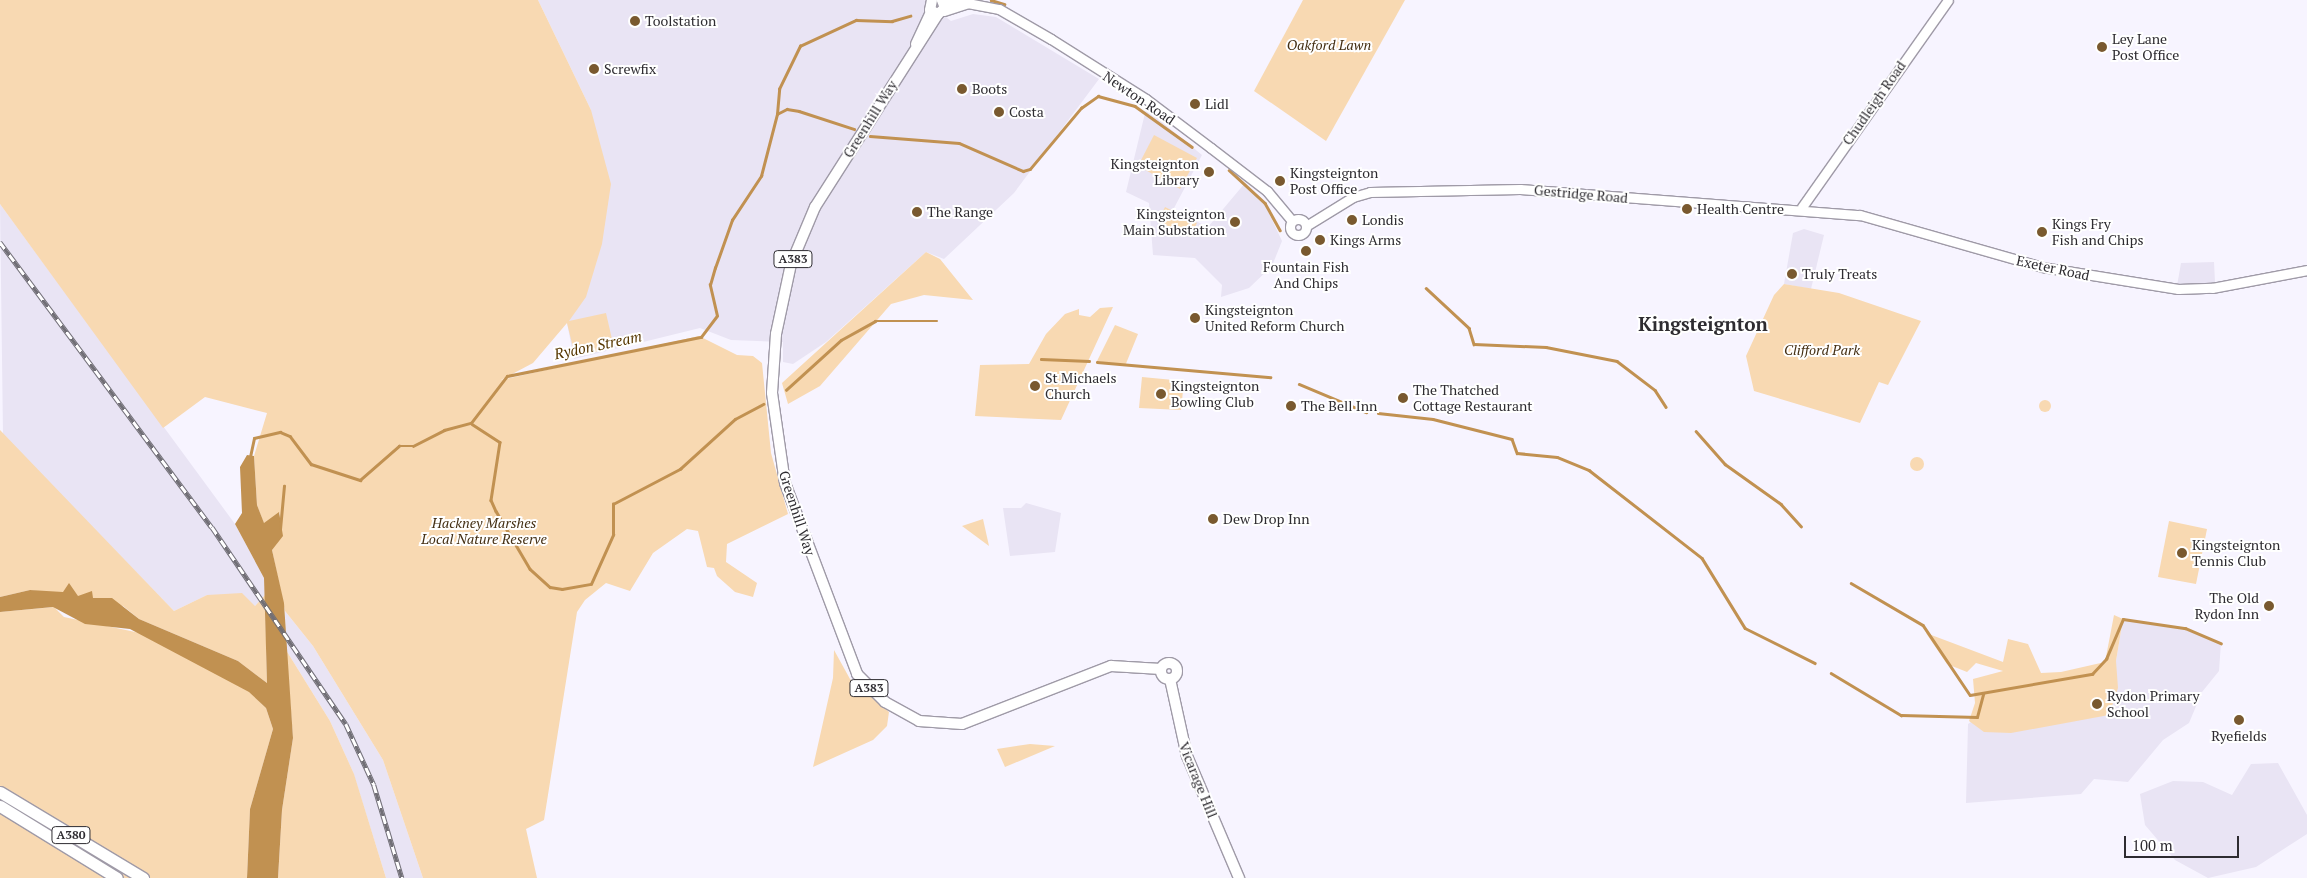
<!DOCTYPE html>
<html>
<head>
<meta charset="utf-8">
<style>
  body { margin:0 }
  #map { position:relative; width:2307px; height:878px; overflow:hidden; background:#f7f4ff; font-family:"PT Serif",serif }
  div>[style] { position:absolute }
  .built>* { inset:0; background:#e9e4f4 }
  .green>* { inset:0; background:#f8d9b2 }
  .round { border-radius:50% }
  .water>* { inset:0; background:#c19151 }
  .stream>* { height:2.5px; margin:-1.25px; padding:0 1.25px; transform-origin:1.25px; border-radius:1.25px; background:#c19151 }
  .roads { filter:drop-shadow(1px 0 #9f9aa7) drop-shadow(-1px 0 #9f9aa7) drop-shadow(0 1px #9f9aa7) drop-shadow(0 -1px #9f9aa7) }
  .secondary>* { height:9px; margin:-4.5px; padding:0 4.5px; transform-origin:4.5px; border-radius:4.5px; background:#fff }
  .secondary>.ring { margin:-4.5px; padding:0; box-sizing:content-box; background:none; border:9px solid #fff; border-radius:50% }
  .primary>* { height:10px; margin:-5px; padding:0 5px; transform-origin:5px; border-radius:5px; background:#fff }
  .primary>.ring { margin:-5px; padding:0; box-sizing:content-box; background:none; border:10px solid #fff; border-radius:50% }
  .highway>* { height:11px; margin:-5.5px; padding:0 5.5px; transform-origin:5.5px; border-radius:5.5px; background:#fff }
  .rail>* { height:4.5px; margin-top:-2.25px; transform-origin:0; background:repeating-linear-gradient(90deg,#fff 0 8px,#716f76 0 16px); box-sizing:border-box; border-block:1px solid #716f76 }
  .dots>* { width:14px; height:14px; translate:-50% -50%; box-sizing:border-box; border:2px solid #fff; border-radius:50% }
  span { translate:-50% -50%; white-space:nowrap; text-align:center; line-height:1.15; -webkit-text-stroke:4px #fff; paint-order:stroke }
  .shield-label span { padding:1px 4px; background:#fff; border:1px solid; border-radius:4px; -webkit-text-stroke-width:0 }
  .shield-label { font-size:12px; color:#2e2c31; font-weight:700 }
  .poi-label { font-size:14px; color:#2e2c31 }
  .left { translate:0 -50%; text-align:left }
  .right { translate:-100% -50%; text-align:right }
  .park-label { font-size:14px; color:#442f13; font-style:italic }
  .street-label { font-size:14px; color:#2e2c31 }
  .water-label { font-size:15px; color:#563600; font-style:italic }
  .district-label { font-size:19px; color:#2e2c31; font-weight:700 }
  .scale { position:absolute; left:2124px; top:836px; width:115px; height:22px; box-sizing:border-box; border:2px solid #2e2c31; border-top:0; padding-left:6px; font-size:15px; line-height:18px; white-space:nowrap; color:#2e2c31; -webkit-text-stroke:4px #fff; paint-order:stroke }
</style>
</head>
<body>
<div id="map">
  <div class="built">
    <i style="clip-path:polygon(538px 0,924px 0,951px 21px,973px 14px,996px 17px,1099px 79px,1014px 193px,944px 259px,926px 252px,826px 342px,793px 364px,783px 362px,783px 342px,731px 340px,700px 328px,574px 359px,567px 323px,591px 110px)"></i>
    <i style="clip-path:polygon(1146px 109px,1202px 155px,1173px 210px,1208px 227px,1245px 183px,1265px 205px,1282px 241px,1272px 266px,1249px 288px,1221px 297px,1222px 285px,1195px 258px,1153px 255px,1149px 203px,1126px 192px)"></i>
    <i style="clip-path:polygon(0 204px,235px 524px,264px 578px,265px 595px,255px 606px,207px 595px,174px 611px,3px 435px)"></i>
    <i style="clip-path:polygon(1804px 229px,1824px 235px,1811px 289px,1784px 284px,1793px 233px)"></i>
    <i style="clip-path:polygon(2214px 262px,2215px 282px,2177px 286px,2181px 263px)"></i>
    <i style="clip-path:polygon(1026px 503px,1061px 513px,1055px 552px,1010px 556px,1003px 508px,1021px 508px)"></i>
    <i style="clip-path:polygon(285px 611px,313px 646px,383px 760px,423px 878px,386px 878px,353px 772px,330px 721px,286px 650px)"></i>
    <i style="clip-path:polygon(2123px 619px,2185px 628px,2221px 643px,2219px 671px,2202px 692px,2189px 723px,2163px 740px,2128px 782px,2094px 779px,2081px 794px,1966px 803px,1968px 724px,2008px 696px,2116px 661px)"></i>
    <i style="clip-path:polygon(2278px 763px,2307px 815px,2307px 834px,2256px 867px,2208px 878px,2175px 860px,2145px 825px,2140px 794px,2173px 781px,2203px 782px,2232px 795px,2251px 764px)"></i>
  </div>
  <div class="green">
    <i style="clip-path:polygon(0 0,538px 0,591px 110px,611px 184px,602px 244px,586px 297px,569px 321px,606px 313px,614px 348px,575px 356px,567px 323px,533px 363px,501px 380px,699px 336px,737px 355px,753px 356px,762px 363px,771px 453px,788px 514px,727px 544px,726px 562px,757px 583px,753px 597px,735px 592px,717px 576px,714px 568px,707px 567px,698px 531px,687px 529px,653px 553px,630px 591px,606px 583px,585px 600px,577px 612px,544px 820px,526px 829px,537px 878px,423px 878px,383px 760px,313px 646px,285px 611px,272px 550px,280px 513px,264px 524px,257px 505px,254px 456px,267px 413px,205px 397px,163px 428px,0 204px)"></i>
    <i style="clip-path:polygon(1303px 0,1405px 0,1326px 141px,1254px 91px)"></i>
    <i style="clip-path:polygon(1154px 135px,1197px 158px,1180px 189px,1138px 166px)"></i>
    <i style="clip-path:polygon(1165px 207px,1197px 223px,1190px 237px,1158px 221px)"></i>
    <i style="clip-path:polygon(926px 252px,940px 259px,973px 300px,924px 295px,891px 304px,820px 386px,788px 404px,782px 383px)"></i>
    <i style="clip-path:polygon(1784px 284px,1839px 293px,1921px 321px,1888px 385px,1879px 382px,1860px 423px,1754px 391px,1746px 356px,1774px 295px)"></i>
    <i style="clip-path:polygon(1113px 307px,1061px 420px,975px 416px,980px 365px,1029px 364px,1046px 334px,1065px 314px,1079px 309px,1079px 315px,1090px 317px,1100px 308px)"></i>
    <i style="clip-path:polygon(1115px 325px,1138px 334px,1125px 366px,1097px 361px)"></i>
    <i style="clip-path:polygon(1142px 377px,1184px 381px,1181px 410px,1139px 408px)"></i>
    <i class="round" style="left:2039px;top:400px;width:12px;height:12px"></i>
    <i style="clip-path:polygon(0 430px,174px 611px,207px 595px,242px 593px,255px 606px,265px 595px,267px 683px,238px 661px,139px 619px,123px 606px,30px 590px,0 597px)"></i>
    <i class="round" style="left:1910px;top:457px;width:14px;height:14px"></i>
    <i style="clip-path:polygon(983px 519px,989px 546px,962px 526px)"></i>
    <i style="clip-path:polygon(2169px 521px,2207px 529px,2196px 584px,2158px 577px)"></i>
    <i style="clip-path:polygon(54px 607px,64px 617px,140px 633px,249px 691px,266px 708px,273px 729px,250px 809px,247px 878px,0 878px,0 612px)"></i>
    <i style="clip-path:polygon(2114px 615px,2123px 619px,2116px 661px,2118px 688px,2109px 715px,2011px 733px,1984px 732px,1969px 721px,1975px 703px,1973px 679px,2003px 671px,1976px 663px,1967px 672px,1947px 664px,1926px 633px,2003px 662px,2008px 639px,2028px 644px,2041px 673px,2061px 672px,2105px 662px)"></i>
    <i style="clip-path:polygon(286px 650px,330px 721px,354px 774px,386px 878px,278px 878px,282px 810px,293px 738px)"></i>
    <i style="clip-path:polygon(834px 650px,850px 679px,889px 712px,887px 726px,873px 740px,813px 767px,833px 678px)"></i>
    <i style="clip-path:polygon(1030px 744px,1055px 746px,1005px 767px,997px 749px)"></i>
  </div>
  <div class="water">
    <i style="clip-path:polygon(247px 455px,254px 456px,257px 505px,264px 523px,279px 512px,283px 536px,272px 550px,284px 603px,293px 738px,282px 810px,278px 878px,247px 878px,250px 809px,273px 729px,266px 708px,249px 692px,130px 629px,85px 624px,53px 607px,0 612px,0 597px,30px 590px,63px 592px,69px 583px,78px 596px,92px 591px,93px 598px,112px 598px,139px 619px,238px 661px,267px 683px,264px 578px,235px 524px,242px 513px,240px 467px)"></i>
  </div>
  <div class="stream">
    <i style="left:991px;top:0;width:14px;rotate:17deg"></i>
    <i style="left:777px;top:114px;width:25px;rotate:-85deg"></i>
    <i style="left:779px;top:89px;width:48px;rotate:-64deg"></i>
    <i style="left:800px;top:46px;width:62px;rotate:-24.9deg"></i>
    <i style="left:856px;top:20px;width:36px;rotate:2deg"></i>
    <i style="left:892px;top:21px;width:19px;rotate:-16deg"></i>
    <i style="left:870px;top:136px;width:89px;rotate:4.5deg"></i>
    <i style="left:959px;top:143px;width:70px;rotate:23.6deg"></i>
    <i style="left:1023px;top:171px;width:7px;rotate:-16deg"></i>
    <i style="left:1030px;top:169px;width:80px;rotate:-50.1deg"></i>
    <i style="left:1081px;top:108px;width:21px;rotate:-35deg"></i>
    <i style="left:1098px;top:96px;width:38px;rotate:15deg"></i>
    <i style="left:1135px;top:106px;width:70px;rotate:35.7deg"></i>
    <i style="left:1229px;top:170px;width:49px;rotate:42.5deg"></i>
    <i style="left:1265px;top:203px;width:31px;rotate:61deg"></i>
    <i style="left:1426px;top:288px;width:59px;rotate:42.9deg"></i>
    <i style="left:1469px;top:328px;width:17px;rotate:73deg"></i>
    <i style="left:1474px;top:344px;width:72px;rotate:2.4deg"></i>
    <i style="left:1546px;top:347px;width:72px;rotate:11.2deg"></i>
    <i style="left:1617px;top:361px;width:48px;rotate:37.3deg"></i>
    <i style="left:1655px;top:390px;width:20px;rotate:57deg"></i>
    <i style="left:1041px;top:359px;width:48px;rotate:2.4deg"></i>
    <i style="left:1097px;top:362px;width:174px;rotate:5deg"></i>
    <i style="left:1299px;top:384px;width:73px;rotate:22.7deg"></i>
    <i style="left:786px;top:390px;width:74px;rotate:-42.3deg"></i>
    <i style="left:841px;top:340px;width:39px;rotate:-29deg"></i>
    <i style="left:875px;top:321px;width:62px"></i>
    <i style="left:1378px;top:413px;width:55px;rotate:6.2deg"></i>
    <i style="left:1433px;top:419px;width:81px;rotate:14.2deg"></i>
    <i style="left:1512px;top:439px;width:15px;rotate:70deg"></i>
    <i style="left:1517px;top:453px;width:40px;rotate:5.7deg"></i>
    <i style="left:1557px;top:457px;width:35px;rotate:22deg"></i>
    <i style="left:1589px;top:470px;width:143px;rotate:37.9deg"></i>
    <i style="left:1702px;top:558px;width:82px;rotate:58.4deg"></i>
    <i style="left:1745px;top:628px;width:78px;rotate:26.6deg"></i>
    <i style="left:472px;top:424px;width:33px;rotate:33deg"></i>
    <i style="left:500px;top:442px;width:59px;rotate:98.8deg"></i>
    <i style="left:491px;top:500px;width:12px;rotate:66deg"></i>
    <i style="left:496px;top:511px;width:67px;rotate:59.6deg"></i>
    <i style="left:530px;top:569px;width:27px;rotate:42deg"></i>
    <i style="left:550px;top:587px;width:12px;rotate:9deg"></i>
    <i style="left:562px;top:589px;width:29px;rotate:-10deg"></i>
    <i style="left:591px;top:584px;width:54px;rotate:-65.8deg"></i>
    <i style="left:613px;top:535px;width:31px;rotate:-90deg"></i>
    <i style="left:613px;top:504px;width:76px;rotate:-27.6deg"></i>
    <i style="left:680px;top:469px;width:74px;rotate:-42.3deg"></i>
    <i style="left:735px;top:419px;width:32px;rotate:-28deg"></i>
    <i style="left:1696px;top:431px;width:44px;rotate:48.7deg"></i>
    <i style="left:1725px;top:464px;width:69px;rotate:35.5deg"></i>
    <i style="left:1781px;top:504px;width:30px;rotate:48deg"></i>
    <i style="left:250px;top:457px;width:19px;rotate:-78deg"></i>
    <i style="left:254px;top:438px;width:27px;rotate:-13deg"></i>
    <i style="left:280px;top:432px;width:11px;rotate:22deg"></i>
    <i style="left:290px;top:436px;width:35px;rotate:53deg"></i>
    <i style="left:311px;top:464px;width:52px;rotate:18.1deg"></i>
    <i style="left:360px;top:480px;width:52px;rotate:-41.1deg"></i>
    <i style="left:399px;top:446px;width:14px"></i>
    <i style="left:413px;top:446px;width:35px;rotate:-27deg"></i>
    <i style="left:444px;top:430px;width:28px;rotate:-15deg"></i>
    <i style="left:471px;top:423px;width:59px;rotate:-52.5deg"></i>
    <i style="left:507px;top:376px;width:198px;rotate:-11.4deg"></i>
    <i style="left:701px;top:337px;width:26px;rotate:-53deg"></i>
    <i style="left:717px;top:316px;width:32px;rotate:-103deg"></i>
    <i style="left:710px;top:285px;width:18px;rotate:-74deg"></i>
    <i style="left:715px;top:268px;width:51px;rotate:-70.5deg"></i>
    <i style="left:732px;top:220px;width:53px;rotate:-56.6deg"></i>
    <i style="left:761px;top:176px;width:64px;rotate:-75.5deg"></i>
    <i style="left:777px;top:114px;width:11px;rotate:-27deg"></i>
    <i style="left:787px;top:109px;width:12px;rotate:9deg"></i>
    <i style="left:799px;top:111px;width:58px;rotate:18.1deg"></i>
    <i style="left:280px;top:529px;width:43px;rotate:-84.7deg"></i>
    <i style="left:1851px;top:583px;width:83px;rotate:30.3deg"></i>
    <i style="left:1923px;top:625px;width:84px;rotate:56.1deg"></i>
    <i style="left:1970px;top:695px;width:124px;rotate:-9.8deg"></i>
    <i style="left:2092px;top:674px;width:21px;rotate:-47deg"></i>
    <i style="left:2106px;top:659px;width:43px;rotate:-67deg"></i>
    <i style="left:2123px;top:619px;width:63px;rotate:8.3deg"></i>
    <i style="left:2185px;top:628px;width:39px;rotate:23deg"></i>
    <i style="left:1831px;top:673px;width:82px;rotate:31deg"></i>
    <i style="left:1901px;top:715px;width:76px;rotate:1.5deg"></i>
    <i style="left:1977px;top:717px;width:24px;rotate:-75deg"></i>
  </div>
  <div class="roads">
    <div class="secondary">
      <i style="left:944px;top:3px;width:13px;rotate:-9deg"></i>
      <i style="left:957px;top:1px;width:43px;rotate:10.8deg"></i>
      <i style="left:999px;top:9px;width:60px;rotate:30deg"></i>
      <i style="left:1051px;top:39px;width:112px;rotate:32.3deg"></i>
      <i style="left:1146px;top:99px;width:81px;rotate:37deg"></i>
      <i style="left:1211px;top:148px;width:71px;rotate:37.5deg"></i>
      <i style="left:1267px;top:191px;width:39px;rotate:50deg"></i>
      <i style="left:944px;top:11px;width:25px;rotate:-18deg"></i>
      <i style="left:1802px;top:207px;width:253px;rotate:-54.8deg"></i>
      <i class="ring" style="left:1290px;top:219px;width:7px;height:7px"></i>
      <i style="left:1306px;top:226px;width:55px;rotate:-31.7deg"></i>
      <i style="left:1353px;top:197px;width:18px;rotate:-16deg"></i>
      <i style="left:1370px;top:192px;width:150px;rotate:-1.1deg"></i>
      <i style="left:1520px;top:189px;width:341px;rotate:4.4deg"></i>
      <i style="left:1860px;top:215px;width:189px;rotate:15.9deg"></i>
      <i style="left:2042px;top:267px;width:138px;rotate:9.2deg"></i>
      <i style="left:2178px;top:289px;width:34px;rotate:-2deg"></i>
      <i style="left:2212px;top:288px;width:97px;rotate:-10.7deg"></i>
    </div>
    <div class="primary">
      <i style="left:932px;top:0;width:10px;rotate:101deg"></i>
      <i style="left:930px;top:10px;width:9px;rotate:27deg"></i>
      <i style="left:938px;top:14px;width:9px;rotate:-41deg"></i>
      <i style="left:945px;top:8px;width:9px;rotate:-111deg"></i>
      <i style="left:938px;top:14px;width:229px;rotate:122.5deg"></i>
      <i style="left:815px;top:207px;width:62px;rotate:112.8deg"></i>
      <i style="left:791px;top:264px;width:72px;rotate:102.1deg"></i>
      <i style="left:776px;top:334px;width:59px;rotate:93.9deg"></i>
      <i style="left:772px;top:393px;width:91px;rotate:81.8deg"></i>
      <i style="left:785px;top:483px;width:204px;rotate:69.3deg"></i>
      <i style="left:857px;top:674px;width:40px;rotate:45deg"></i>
      <i style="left:885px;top:702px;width:39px;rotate:29deg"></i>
      <i style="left:919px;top:721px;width:43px;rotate:4deg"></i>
      <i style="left:962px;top:724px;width:160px;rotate:-21.3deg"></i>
      <i style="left:1111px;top:666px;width:50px;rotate:3.4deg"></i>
      <i style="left:916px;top:44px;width:35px;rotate:-65deg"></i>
      <i class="ring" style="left:1161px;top:663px;width:6px;height:6px"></i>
      <i style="left:1170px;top:679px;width:79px;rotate:77.6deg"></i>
      <i style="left:1187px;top:756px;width:133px;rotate:66.9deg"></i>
    </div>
    <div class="highway">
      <i style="left:0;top:792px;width:167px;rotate:31deg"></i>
      <i style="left:0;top:806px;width:137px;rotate:31.6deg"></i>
    </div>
  </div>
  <div class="rail">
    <i style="left:0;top:242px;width:355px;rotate:53.4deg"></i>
    <i style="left:212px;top:527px;width:238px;rotate:55.8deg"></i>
    <i style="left:346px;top:724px;width:67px;rotate:65.3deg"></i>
    <i style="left:374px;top:785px;width:97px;rotate:73.2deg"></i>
  </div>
  <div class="dots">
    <i style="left:635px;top:21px;background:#79592f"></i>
    <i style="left:2102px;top:47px;background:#79592f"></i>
    <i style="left:594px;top:69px;background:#79592f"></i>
    <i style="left:962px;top:89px;background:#79592f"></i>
    <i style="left:1195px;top:104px;background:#79592f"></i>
    <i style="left:999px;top:112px;background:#79592f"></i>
    <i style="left:1209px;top:172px;background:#79592f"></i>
    <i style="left:1280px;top:181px;background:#79592f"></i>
    <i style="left:1687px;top:209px;background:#79592f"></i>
    <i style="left:917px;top:212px;background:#79592f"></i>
    <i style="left:1352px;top:220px;background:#79592f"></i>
    <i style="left:1235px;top:222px;background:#79592f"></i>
    <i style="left:2042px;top:232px;background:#79592f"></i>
    <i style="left:1320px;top:240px;background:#79592f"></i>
    <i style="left:1306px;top:251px;background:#79592f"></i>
    <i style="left:1792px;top:274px;background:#79592f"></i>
    <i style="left:1195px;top:318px;background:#79592f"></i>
    <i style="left:1035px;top:386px;background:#79592f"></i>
    <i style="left:1161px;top:394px;background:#79592f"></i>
    <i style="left:1403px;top:398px;background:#79592f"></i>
    <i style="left:1291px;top:406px;background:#79592f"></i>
    <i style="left:1213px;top:519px;background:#79592f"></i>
    <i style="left:2182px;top:553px;background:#79592f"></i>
    <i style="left:2269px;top:606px;background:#79592f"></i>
    <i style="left:2097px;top:704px;background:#79592f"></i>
    <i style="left:2239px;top:720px;background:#79592f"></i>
  </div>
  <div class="shield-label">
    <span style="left:793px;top:259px">A383</span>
    <span style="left:869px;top:688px">A383</span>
    <span style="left:71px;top:835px">A380</span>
  </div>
  <div class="poi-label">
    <span class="left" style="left:645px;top:21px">Toolstation</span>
    <span class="left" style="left:2112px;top:47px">Ley Lane<br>Post Office</span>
    <span class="left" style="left:604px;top:69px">Screwfix</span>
    <span class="left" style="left:972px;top:89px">Boots</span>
    <span class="left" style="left:1205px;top:104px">Lidl</span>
    <span class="left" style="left:1009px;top:112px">Costa</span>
    <span class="right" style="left:1199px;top:172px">Kingsteignton<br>Library</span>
    <span class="left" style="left:1290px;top:181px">Kingsteignton<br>Post Office</span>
    <span class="left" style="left:1697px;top:209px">Health Centre</span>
    <span class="left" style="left:927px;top:212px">The Range</span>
    <span class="right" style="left:1225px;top:222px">Kingsteignton<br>Main Substation</span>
    <span class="left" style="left:1362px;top:220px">Londis</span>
    <span class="left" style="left:2052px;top:232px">Kings Fry<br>Fish and Chips</span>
    <span class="left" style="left:1330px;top:240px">Kings Arms</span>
    <span style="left:1306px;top:275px">Fountain Fish<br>And Chips</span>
    <span class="left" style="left:1802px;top:274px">Truly Treats</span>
    <span class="left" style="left:1205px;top:318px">Kingsteignton<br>United Reform Church</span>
    <span class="left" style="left:1045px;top:386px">St Michaels<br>Church</span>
    <span class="left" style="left:1171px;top:394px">Kingsteignton<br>Bowling Club</span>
    <span class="left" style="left:1413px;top:398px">The Thatched<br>Cottage Restaurant</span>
    <span class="left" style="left:1301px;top:406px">The Bell Inn</span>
    <span class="left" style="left:1223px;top:519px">Dew Drop Inn</span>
    <span class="left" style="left:2192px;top:553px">Kingsteignton<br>Tennis Club</span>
    <span class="right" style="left:2259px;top:606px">The Old<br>Rydon Inn</span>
    <span class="left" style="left:2107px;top:704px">Rydon Primary<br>School</span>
    <span style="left:2239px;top:736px">Ryefields</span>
  </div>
  <div class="park-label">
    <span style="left:1329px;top:45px">Oakford Lawn</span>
    <span style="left:1822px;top:350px">Clifford Park</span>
    <span style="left:484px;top:531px">Hackney Marshes<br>Local Nature Reserve</span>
  </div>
  <div class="street-label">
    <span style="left:1139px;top:98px;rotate:34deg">Newton Road</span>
    <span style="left:1874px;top:103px;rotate:-55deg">Chudleigh Road</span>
    <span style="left:870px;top:119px;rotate:-58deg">Greenhill Way</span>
    <span style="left:1581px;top:194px;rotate:5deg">Gestridge Road</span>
    <span style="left:2053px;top:268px;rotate:12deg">Exeter Road</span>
    <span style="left:797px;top:513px;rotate:72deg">Greenhill Way</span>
    <span style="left:1198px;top:780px;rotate:68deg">Vicarage Hill</span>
  </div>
  <div class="water-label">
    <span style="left:598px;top:345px;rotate:-12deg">Rydon Stream</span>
  </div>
  <div class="district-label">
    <span style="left:1703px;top:324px">Kingsteignton</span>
  </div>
  <div class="scale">100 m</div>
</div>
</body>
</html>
